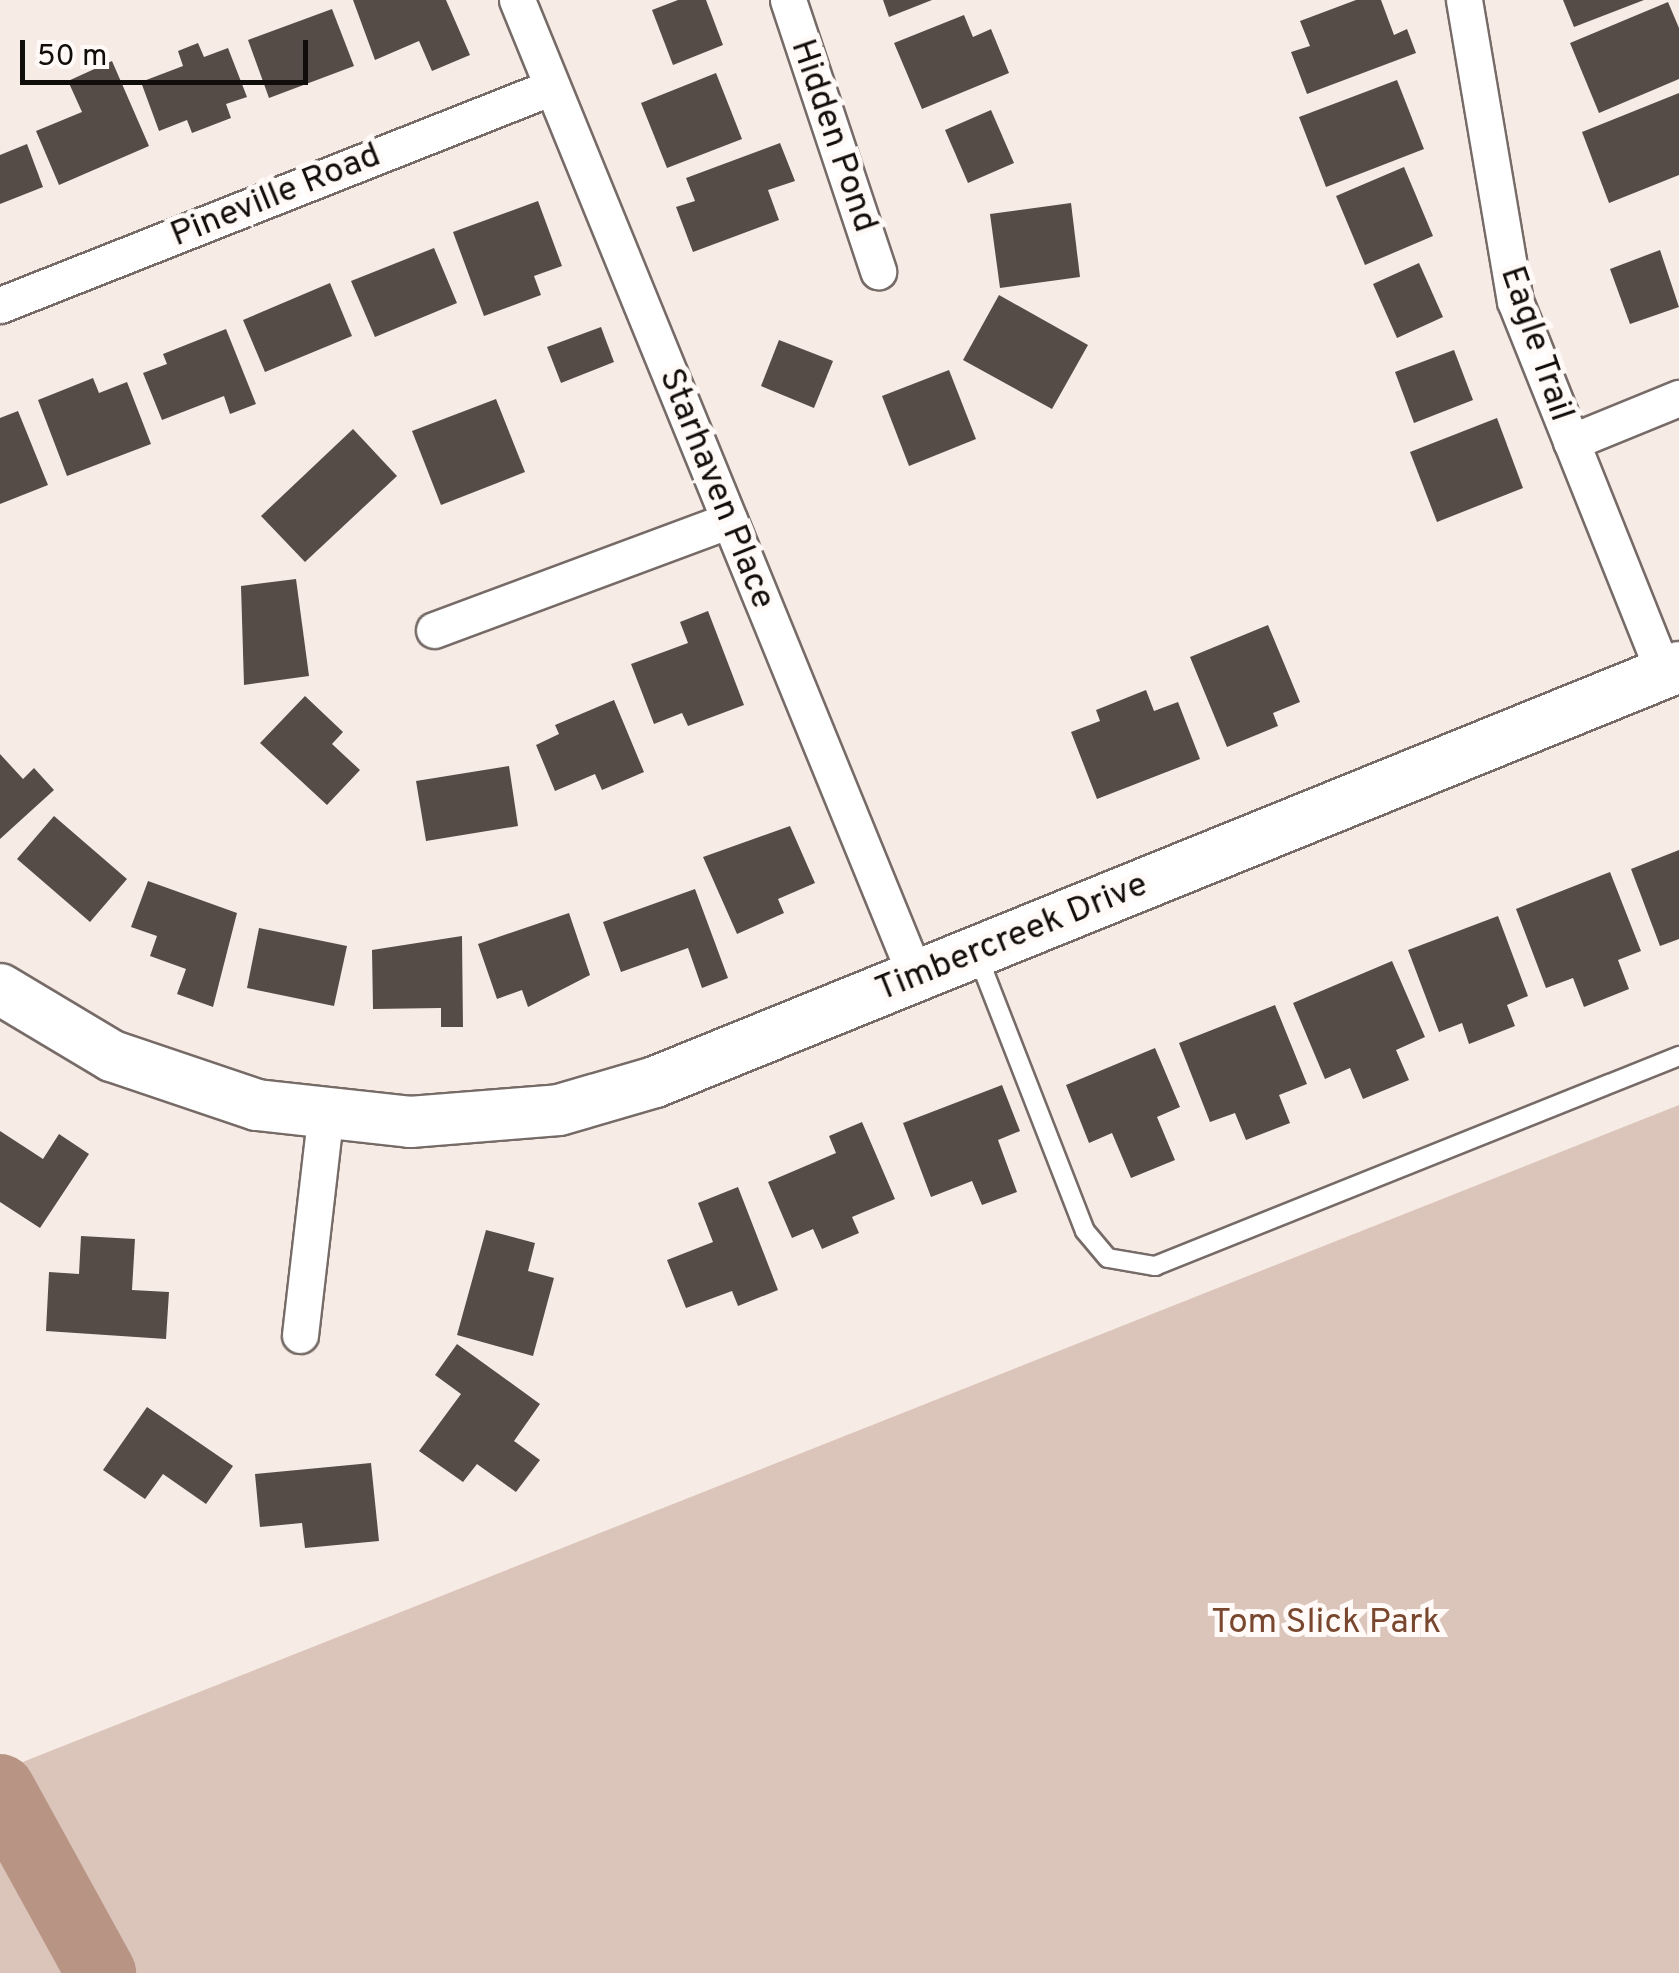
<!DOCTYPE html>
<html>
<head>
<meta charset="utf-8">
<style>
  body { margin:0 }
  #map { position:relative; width:1679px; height:1973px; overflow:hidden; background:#f7ebe5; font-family:Overpass,sans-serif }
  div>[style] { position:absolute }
  .green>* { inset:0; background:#dbc4b9 }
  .river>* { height:70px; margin:-35px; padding:0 35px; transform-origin:35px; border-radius:35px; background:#b89484 }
  .building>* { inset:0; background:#564c47 }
  .roads { filter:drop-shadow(2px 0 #766b67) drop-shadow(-2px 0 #766b67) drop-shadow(0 2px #766b67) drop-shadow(0 -2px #766b67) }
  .lane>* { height:18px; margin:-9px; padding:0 9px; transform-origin:9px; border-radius:9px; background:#fff }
  .street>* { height:35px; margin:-17.5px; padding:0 17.5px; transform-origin:17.5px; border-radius:17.5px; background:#fff }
  .secondary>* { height:50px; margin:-25px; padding:0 25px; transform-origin:25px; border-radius:25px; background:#fff }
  span { translate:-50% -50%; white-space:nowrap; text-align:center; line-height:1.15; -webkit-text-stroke:10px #fffaf8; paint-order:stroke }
  .street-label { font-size:35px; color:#110d0b }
  .park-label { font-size:35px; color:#79462e }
  .scale { position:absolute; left:20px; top:40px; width:288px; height:45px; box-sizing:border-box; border:5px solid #110d0b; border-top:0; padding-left:12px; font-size:30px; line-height:35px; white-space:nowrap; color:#110d0b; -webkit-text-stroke:8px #fffaf8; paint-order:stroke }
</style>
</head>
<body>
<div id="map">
  <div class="green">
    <i style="clip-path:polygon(1679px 1105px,1679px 1973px,0 1973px,0 1771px)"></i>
  </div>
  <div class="river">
    <i style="left:0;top:1789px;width:210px;rotate:61.2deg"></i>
  </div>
  <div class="building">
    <i style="clip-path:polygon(353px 0,446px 0,470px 55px,432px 71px,419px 41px,375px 60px)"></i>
    <i style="clip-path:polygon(678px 0,706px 0,723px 45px,673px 65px,652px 10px)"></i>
    <i style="clip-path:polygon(883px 0,932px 0,889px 17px)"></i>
    <i style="clip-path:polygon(1356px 0,1381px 0,1394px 35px,1407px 29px,1416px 53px,1307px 94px,1291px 52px,1310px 46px,1300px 21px)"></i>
    <i style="clip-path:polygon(1563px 0,1644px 0,1574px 27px)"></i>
    <i style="clip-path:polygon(1668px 2px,1679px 28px,1679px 79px,1599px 113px,1570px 43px)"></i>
    <i style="clip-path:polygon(332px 9px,354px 66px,269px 98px,248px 40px)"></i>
    <i style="clip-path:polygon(964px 15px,973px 37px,991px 29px,1009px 73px,922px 109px,894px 43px)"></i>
    <i style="clip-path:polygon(198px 43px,204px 57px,228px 48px,247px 97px,226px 104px,231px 118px,192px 133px,187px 120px,159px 131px,141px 82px,183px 66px,178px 51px)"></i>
    <i style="clip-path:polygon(112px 61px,149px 146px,59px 185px,36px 131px,82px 112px,68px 81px)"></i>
    <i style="clip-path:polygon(716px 73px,742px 139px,667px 168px,641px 103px)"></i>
    <i style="clip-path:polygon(1397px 80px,1424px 149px,1326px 187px,1299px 117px)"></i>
    <i style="clip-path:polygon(1679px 93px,1679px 175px,1609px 203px,1582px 132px)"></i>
    <i style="clip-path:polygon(991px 110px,1014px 163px,968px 183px,945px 130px)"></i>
    <i style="clip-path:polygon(780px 143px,795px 181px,768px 190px,779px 220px,693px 252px,676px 207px,695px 201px,686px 178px)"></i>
    <i style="clip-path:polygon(27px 144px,43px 187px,0 204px,0 155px)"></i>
    <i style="clip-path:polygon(1404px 167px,1433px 236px,1365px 265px,1336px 196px)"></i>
    <i style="clip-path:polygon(538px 201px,562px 266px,534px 276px,541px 295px,484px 316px,453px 232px)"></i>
    <i style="clip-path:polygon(1071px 203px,1080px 277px,1000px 288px,990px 214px)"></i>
    <i style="clip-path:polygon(434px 248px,457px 303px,375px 337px,351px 281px)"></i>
    <i style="clip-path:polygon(1660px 250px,1679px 307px,1630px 324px,1610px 269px)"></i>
    <i style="clip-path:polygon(1419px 263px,1443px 317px,1397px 338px,1373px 284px)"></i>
    <i style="clip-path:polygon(330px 283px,352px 336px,265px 372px,243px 320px)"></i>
    <i style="clip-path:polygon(999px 295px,1088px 345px,1052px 409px,963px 360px)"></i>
    <i style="clip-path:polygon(601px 327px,614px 362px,561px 383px,547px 347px)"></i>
    <i style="clip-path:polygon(226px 329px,256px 404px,230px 414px,224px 396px,162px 420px,143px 373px,167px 364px,163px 354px)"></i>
    <i style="clip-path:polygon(779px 340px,833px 361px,814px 408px,761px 386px)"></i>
    <i style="clip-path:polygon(1454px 350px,1473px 400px,1414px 423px,1395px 372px)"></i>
    <i style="clip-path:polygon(949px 370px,976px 439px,909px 466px,882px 396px)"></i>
    <i style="clip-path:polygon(93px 378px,99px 393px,127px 382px,151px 444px,67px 476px,38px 400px)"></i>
    <i style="clip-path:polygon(496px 399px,525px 472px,441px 505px,412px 431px)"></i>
    <i style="clip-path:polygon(18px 411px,48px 485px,0 504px,0 418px)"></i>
    <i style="clip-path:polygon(1497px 418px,1523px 488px,1437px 522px,1410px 452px)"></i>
    <i style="clip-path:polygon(353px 429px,397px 476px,305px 562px,261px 516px)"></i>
    <i style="clip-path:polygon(296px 579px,309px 676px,244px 685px,241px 586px)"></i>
    <i style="clip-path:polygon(708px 611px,744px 705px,688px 726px,682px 713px,654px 724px,631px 664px,688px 643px,680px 622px)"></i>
    <i style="clip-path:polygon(1268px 625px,1300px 702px,1273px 713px,1278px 726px,1227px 747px,1190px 657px)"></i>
    <i style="clip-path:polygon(1146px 690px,1154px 711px,1178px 702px,1200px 759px,1097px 799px,1071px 732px,1100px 721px,1096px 710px)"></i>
    <i style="clip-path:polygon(305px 696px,343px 732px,332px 744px,360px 770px,327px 805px,260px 743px)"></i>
    <i style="clip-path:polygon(614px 700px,644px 772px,602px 790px,595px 774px,555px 791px,536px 745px,559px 734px,555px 725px)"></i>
    <i style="clip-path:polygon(0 754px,23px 779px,34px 768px,54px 790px,0 839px)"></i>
    <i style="clip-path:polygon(509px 766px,518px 826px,426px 841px,416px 781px)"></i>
    <i style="clip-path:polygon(54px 816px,127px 879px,90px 922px,17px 859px)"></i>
    <i style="clip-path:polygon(790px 826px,815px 883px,778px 899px,784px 913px,737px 934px,703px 857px)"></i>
    <i style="clip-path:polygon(1679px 850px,1679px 939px,1660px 946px,1631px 869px)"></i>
    <i style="clip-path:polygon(1610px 872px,1641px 951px,1618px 960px,1629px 989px,1584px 1007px,1573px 978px,1546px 988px,1516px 909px)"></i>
    <i style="clip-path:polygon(148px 881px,237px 913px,213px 1007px,177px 994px,186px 969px,150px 956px,157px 936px,131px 927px)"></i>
    <i style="clip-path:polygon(695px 889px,728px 978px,702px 988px,688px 948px,621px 972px,603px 922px)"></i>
    <i style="clip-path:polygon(569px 913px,590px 975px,528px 1007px,522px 990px,497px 999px,478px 944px)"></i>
    <i style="clip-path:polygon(1498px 916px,1528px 996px,1507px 1005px,1515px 1026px,1469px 1044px,1462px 1023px,1439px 1032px,1408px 950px)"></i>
    <i style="clip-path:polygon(259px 928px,347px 946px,334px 1006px,247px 988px)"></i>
    <i style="clip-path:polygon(462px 936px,463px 1027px,441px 1027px,441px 1008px,373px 1009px,372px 950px)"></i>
    <i style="clip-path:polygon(1392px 961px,1425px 1037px,1396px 1050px,1409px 1080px,1363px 1099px,1350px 1068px,1325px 1079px,1293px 1003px)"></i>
    <i style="clip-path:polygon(1275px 1005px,1307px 1084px,1279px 1095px,1290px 1123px,1246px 1140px,1235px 1113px,1210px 1122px,1179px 1043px)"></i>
    <i style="clip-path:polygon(1155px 1048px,1180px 1107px,1157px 1117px,1175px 1160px,1131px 1178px,1112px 1133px,1089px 1143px,1066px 1085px)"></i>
    <i style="clip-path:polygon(1002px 1085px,1020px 1131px,998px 1140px,1017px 1192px,982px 1205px,972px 1181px,931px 1197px,903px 1123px)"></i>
    <i style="clip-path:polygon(862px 1122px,895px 1199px,852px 1217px,859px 1233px,822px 1249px,813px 1229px,792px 1238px,768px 1182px,836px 1153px,829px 1136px)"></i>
    <i style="clip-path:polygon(0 1131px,43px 1159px,59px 1134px,89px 1154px,40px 1228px,0 1202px)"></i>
    <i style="clip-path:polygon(738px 1187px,778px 1290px,738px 1306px,732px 1291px,686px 1308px,667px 1260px,713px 1242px,698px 1203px)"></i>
    <i style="clip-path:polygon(486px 1230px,535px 1243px,528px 1271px,554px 1278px,533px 1356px,457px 1335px)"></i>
    <i style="clip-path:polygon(81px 1236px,135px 1239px,132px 1290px,169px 1292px,166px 1339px,46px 1331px,49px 1272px,79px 1274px)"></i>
    <i style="clip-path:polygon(457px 1344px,540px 1404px,514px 1441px,540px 1460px,516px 1492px,477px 1464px,463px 1482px,419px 1451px,461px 1394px,435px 1375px)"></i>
    <i style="clip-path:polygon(147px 1407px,233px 1466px,206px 1504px,163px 1474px,145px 1499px,103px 1470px)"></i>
    <i style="clip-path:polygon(371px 1463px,379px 1541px,305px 1548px,302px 1523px,260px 1527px,255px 1474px)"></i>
  </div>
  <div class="roads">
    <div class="lane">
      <i style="left:977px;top:954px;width:297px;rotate:68.7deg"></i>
      <i style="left:1085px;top:1231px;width:35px;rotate:50deg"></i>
      <i style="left:1108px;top:1258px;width:48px;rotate:9.7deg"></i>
      <i style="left:1155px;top:1266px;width:565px;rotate:-21.84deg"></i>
    </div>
    <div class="street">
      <i style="left:517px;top:0;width:1055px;rotate:67.79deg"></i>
      <i style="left:788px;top:0;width:286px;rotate:71.6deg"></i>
      <i style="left:1464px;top:0;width:305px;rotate:80.4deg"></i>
      <i style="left:1515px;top:301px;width:401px;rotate:68.2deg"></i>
      <i style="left:0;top:305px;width:593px;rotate:-21.55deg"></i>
      <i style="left:1571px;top:442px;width:117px;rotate:-22.2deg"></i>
      <i style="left:434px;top:630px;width:315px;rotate:-20.4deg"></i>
      <i style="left:300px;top:1335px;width:218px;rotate:-83.4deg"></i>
    </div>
    <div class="secondary">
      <i style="left:0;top:989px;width:131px;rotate:30.9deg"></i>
      <i style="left:112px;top:1056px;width:153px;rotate:18.7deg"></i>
      <i style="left:257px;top:1105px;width:154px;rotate:6.3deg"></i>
      <i style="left:410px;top:1122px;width:149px;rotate:-4.6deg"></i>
      <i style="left:559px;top:1110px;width:100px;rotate:-16.3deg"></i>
      <i style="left:655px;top:1082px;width:1105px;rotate:-22.06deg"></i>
    </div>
  </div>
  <div class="street-label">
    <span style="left:833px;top:136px;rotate:71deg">Hidden Pond</span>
    <span style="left:276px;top:196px;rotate:-22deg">Pineville Road</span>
    <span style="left:1536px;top:344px;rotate:71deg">Eagle Trail</span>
    <span style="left:716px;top:489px;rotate:68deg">Starhaven Place</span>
    <span style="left:1012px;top:938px;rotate:-22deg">Timbercreek Drive</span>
  </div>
  <div class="park-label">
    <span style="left:1326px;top:1623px">Tom Slick Park</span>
  </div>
  <div class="scale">50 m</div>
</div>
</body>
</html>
